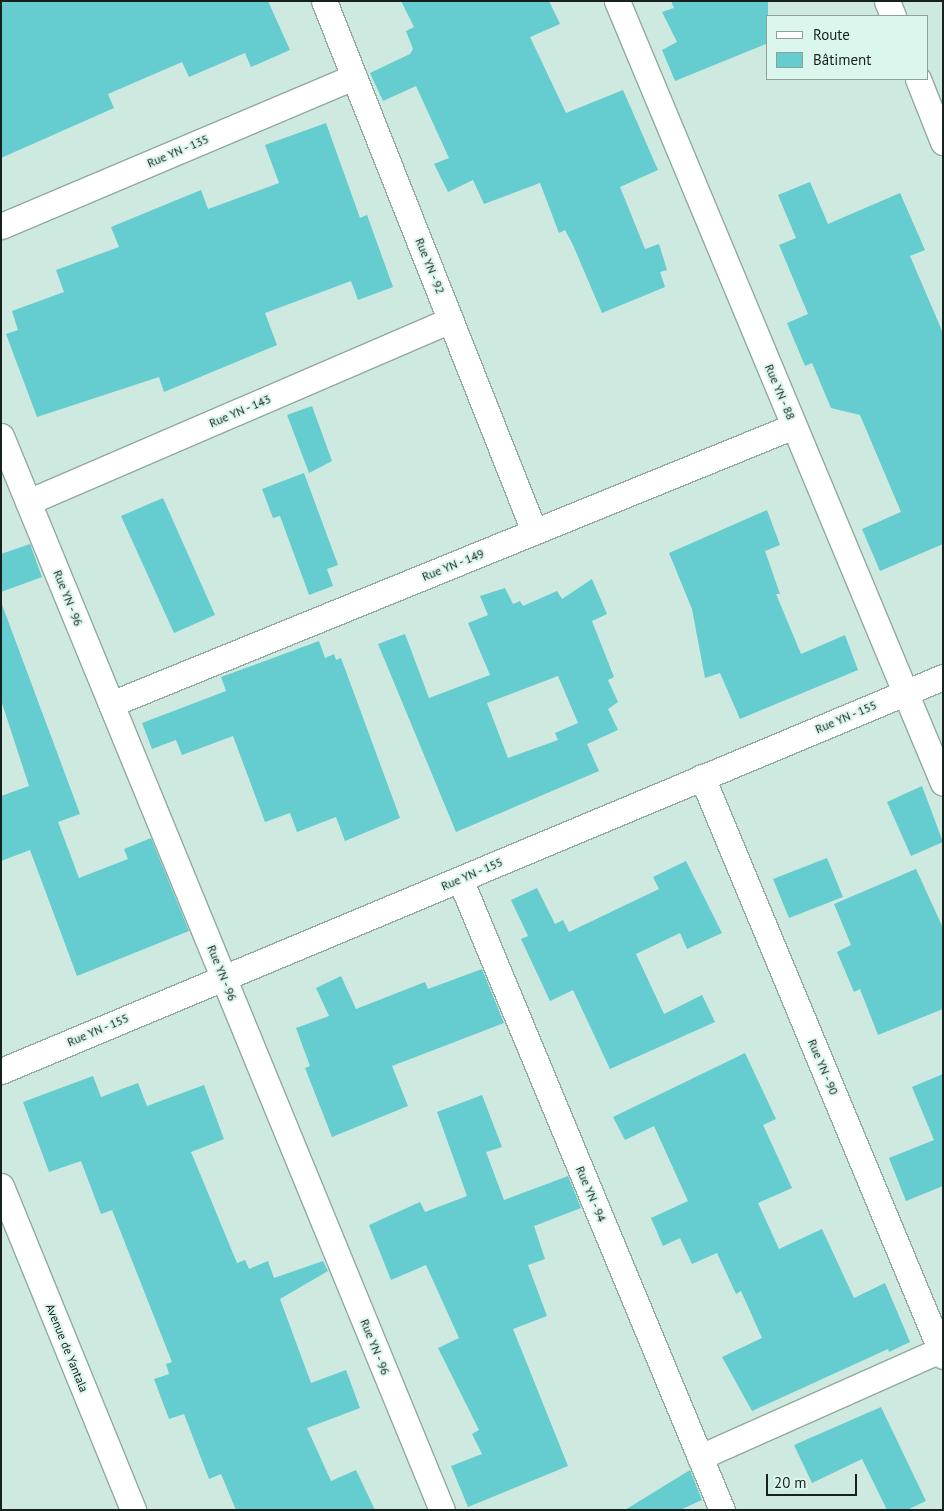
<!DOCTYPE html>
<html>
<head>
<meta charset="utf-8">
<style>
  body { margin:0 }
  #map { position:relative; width:944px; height:1511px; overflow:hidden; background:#cee9df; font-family:"PT Sans",sans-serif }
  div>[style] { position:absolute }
  .building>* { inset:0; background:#65ccd0 }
  .roads { filter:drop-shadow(1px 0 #90aaa0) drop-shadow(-1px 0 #90aaa0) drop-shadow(0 1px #90aaa0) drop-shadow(0 -1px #90aaa0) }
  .minor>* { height:25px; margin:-12.5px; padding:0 12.5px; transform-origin:12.5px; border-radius:12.5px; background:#fff }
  span { translate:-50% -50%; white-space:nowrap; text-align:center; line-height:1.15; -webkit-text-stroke:4px #dbf6ec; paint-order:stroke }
  .street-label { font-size:12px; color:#17211d }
  .frame { position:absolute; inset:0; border:2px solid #17211d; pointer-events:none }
  .legend { position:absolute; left:766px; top:15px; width:162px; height:65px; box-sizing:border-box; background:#dbf6ec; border:1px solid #8da199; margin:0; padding:6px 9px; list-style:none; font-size:15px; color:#17211d }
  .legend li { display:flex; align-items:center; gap:10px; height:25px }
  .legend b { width:25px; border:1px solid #8da199 }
  .scale { position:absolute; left:766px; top:1474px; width:91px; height:22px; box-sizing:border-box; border:2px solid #17211d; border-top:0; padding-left:6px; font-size:15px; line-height:18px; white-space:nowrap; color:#17211d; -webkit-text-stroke:4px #dbf6ec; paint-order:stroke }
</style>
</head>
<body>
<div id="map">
  <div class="building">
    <i style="clip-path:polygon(1px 1px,268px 1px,290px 50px,251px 67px,245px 53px,189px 77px,182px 62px,108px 94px,114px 108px,1px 158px)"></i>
    <i style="clip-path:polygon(401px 1px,549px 1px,560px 24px,530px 37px,566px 113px,623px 90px,658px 170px,620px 187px,645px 249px,659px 244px,667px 270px,660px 272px,665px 287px,602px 313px,573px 245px,565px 230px,559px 233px,540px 183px,484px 204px,473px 180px,448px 192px,434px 164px,449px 158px,416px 86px,383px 101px,370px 73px,410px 54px,413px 49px,406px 31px,414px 27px)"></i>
    <i style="clip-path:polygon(671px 1px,768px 1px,768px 43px,675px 81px,662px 50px,677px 42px,662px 12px,674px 8px)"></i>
    <i style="clip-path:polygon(326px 123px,360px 218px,367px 215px,393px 287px,358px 300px,351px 281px,265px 313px,277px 345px,164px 392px,159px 377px,37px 417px,6px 334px,18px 330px,12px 311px,64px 292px,56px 270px,119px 247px,111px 227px,201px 190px,208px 209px,279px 183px,265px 145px)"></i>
    <i style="clip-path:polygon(810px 182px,828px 224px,900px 193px,925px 250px,910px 256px,943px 333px,943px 544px,880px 571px,862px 529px,901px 512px,860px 415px,831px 408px,812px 363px,805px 366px,787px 323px,808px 314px,779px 245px,796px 238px,778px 195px)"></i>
    <i style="clip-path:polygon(312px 406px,332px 461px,309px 473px,287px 415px)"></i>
    <i style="clip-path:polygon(304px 473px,338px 565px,327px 569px,333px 586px,309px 595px,280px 516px,273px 518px,262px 489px)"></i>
    <i style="clip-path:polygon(163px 498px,215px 615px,174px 633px,121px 516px)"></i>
    <i style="clip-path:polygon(767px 510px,780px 545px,765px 551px,780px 594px,776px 594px,801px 654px,845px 635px,858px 670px,740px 719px,720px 673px,705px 678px,692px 609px,669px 553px)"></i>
    <i style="clip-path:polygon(30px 544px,42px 577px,1px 592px,1px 554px)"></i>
    <i style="clip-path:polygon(evenodd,592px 579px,607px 614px,592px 621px,614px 677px,608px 680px,618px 702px,608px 709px,618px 730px,587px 744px,599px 771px,456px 832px,378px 644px,405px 634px,429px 698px,490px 675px,468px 623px,488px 615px,480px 596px,505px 588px,513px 604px,520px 601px,523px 606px,557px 591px,562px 599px,592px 579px,558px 676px,578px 723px,555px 733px,558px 740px,508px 758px,487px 703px,558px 676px)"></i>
    <i style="clip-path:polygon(1px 602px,80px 814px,58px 822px,79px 878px,128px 859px,124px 849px,151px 838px,189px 931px,77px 976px,30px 850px,1px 861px,1px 796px,29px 786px,1px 700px)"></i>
    <i style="clip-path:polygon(319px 641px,325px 658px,334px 654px,336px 660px,341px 658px,400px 818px,345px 841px,336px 817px,297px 832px,290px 813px,265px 822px,233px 736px,182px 755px,176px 740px,152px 749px,142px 723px,226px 691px,221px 677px)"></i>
    <i style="clip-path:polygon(922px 786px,943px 842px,911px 856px,887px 802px)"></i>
    <i style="clip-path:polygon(827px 858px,843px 897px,789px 918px,773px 879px)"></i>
    <i style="clip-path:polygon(686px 861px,722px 933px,687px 949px,680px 933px,636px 954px,664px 1014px,702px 995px,715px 1022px,610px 1069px,573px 990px,550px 1001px,521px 939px,528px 936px,511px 900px,537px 888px,555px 924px,563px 920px,569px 932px,659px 889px,653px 877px)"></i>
    <i style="clip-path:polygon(916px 869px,943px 928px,943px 1009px,878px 1035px,860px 989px,854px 992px,837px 952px,851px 945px,834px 904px)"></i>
    <i style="clip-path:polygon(482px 969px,504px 1023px,392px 1066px,408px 1106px,332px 1137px,305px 1068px,310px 1066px,296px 1028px,329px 1016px,316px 988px,341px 976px,356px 1009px,425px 982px,428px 989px)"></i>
    <i style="clip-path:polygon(745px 1053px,776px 1119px,763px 1125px,792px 1188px,758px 1203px,779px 1249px,822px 1229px,854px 1298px,885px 1283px,910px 1342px,889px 1352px,888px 1349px,752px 1411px,722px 1357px,762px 1338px,741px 1291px,736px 1294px,717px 1253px,692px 1264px,680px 1238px,663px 1246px,651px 1218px,688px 1201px,654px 1126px,625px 1140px,613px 1117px)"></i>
    <i style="clip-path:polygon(943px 1074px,943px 1186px,906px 1201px,889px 1158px,934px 1140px,912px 1087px)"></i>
    <i style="clip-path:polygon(93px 1076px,101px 1097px,138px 1083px,147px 1106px,204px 1085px,224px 1139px,191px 1152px,237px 1263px,245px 1260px,249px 1269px,268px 1261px,274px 1278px,323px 1261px,328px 1271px,280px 1299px,311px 1383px,346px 1370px,360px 1408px,307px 1428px,331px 1481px,356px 1470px,375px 1510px,236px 1510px,221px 1474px,209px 1479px,184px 1414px,169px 1419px,154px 1379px,169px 1374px,166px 1364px,172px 1362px,112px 1210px,101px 1214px,81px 1161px,49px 1172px,23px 1102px)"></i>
    <i style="clip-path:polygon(482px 1095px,502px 1147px,486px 1152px,504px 1200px,568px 1176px,581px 1208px,534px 1226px,545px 1259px,528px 1265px,547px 1316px,513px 1329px,568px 1466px,468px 1507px,451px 1466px,482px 1454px,472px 1434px,479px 1430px,438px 1348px,459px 1338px,426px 1265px,391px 1280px,369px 1225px,420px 1202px,425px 1212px,467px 1196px,437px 1112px)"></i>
    <i style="clip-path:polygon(881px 1407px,926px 1501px,907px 1510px,887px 1510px,862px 1459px,812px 1483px,794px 1445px)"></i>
    <i style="clip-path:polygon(690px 1470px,702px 1500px,680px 1510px,625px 1510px)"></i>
  </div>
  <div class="roads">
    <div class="minor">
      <i style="left:324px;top:1px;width:570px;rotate:68.39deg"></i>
      <i style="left:617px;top:1px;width:847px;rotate:67.37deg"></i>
      <i style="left:887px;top:1px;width:16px;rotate:68deg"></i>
      <i style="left:918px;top:79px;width:68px;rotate:68.4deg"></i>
      <i style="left:1px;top:226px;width:383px;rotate:-22.9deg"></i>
      <i style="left:1px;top:436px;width:1161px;rotate:67.68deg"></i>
      <i style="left:28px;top:502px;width:460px;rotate:-23.3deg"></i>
      <i style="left:111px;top:704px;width:737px;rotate:-22.15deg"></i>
      <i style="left:702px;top:777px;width:627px;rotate:67.4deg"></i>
      <i style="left:460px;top:879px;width:683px;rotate:67.45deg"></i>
      <i style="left:1px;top:1071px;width:1021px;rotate:-22.7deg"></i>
      <i style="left:1px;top:1186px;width:350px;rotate:67.8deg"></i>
      <i style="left:700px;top:1457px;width:263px;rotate:-24deg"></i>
    </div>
  </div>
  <div class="street-label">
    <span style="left:178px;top:151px;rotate:-23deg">Rue YN - 135</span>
    <span style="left:430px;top:266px;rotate:68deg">Rue YN - 92</span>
    <span style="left:780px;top:392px;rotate:67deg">Rue YN - 88</span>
    <span style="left:240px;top:411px;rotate:-23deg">Rue YN - 143</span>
    <span style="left:453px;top:565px;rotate:-22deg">Rue YN - 149</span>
    <span style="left:68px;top:598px;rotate:68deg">Rue YN - 96</span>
    <span style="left:846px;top:717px;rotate:-23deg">Rue YN - 155</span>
    <span style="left:472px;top:874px;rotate:-23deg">Rue YN - 155</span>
    <span style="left:222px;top:973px;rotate:68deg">Rue YN - 96</span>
    <span style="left:98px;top:1030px;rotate:-23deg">Rue YN - 155</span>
    <span style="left:823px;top:1067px;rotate:67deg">Rue YN - 90</span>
    <span style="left:591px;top:1194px;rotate:67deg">Rue YN - 94</span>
    <span style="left:375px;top:1347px;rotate:68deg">Rue YN - 96</span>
    <span style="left:67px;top:1348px;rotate:68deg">Avenue de Yantala</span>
  </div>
  <div class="frame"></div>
  <ul class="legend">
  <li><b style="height:6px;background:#fff"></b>Route</li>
  <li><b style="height:14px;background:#65ccd0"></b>Bâtiment</li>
  </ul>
  <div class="scale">20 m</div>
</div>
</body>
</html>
